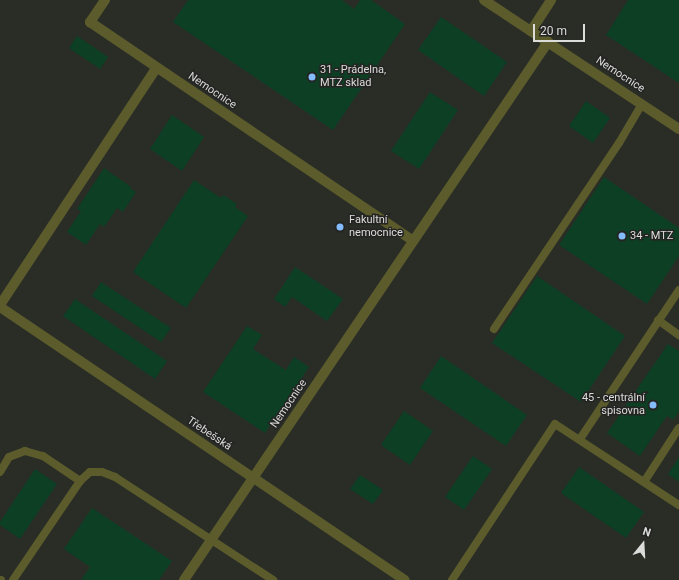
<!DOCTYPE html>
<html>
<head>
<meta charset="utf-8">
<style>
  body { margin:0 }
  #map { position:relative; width:679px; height:580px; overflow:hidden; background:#242523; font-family:Roboto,sans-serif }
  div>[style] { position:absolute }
  .built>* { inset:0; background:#292d26 }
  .building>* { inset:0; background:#0d3f25 }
  .service>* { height:8px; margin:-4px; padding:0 4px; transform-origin:4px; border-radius:4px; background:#5c5b2c }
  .minor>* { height:10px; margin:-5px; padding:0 5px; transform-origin:5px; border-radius:5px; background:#5c5b2c }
  .dots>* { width:11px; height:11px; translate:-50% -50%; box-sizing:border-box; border:2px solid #242523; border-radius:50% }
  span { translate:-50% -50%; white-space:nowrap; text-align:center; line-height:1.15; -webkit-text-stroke:3px #242523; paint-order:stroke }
  .poi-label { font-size:11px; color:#dcdcdb }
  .left { translate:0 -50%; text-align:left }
  .right { translate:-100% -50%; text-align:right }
  .street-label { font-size:11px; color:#dcdcdb }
  .north { position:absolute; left:623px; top:524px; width:40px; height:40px; -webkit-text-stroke:3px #242523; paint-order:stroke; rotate:18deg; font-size:11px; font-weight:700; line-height:16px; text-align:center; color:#dcdcdb }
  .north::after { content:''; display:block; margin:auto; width:14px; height:18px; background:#dcdcdb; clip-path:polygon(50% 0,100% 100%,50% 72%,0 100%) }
  .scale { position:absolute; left:533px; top:24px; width:52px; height:18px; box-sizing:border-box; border:2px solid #dcdcdb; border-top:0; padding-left:5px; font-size:12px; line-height:14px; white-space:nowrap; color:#dcdcdb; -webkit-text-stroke:3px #242523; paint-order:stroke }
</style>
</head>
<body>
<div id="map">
  <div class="built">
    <i style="clip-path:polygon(0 0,679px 0,679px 580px,0 580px)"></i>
  </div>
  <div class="building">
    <i style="clip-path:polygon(188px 0,342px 0,354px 9px,360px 0,371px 0,405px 24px,333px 130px,173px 22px)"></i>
    <i style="clip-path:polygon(628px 0,679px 0,679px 83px,606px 35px)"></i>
    <i style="clip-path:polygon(441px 17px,507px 62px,484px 96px,418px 50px)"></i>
    <i style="clip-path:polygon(77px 36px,108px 57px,100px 69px,69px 48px)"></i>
    <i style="clip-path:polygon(430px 92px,458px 110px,419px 169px,391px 151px)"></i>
    <i style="clip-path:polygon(586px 101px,610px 118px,593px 143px,569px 126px)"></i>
    <i style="clip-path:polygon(172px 115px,204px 137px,182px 171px,150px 149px)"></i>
    <i style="clip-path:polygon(104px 168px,131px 187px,130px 188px,136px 192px,123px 212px,117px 208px,104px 227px,100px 224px,86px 245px,67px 232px,81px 211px,77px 209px)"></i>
    <i style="clip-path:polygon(604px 177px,679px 228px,679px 256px,647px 304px,559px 245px)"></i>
    <i style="clip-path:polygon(194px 180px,221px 198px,223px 195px,237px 204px,235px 207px,248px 216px,186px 308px,133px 272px)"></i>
    <i style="clip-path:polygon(295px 267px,343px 299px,327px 321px,292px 297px,285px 307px,274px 299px)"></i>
    <i style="clip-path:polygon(537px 276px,625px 336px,581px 402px,492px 343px)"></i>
    <i style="clip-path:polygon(101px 282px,171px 328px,161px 342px,92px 296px)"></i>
    <i style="clip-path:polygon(75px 299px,167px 361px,155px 379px,63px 316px)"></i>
    <i style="clip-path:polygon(247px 326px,262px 335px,253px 349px,286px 370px,294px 357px,309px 367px,265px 433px,203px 392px)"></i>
    <i style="clip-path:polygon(668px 344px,679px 351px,679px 412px,673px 420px,667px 416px,640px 456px,607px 433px)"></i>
    <i style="clip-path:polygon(441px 356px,527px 415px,506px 446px,420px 388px)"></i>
    <i style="clip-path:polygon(404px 411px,433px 431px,410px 465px,381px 445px)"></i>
    <i style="clip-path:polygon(473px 456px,492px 469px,464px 510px,445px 497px)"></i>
    <i style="clip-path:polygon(679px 457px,679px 482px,668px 474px)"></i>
    <i style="clip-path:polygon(579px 467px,644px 512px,626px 538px,561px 493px)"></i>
    <i style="clip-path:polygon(35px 469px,57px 484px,20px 539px,0 525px,0 522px)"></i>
    <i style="clip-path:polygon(360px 475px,383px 490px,373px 504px,350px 489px)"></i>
    <i style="clip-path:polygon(92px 508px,172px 561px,159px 580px,81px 580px,90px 567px,64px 549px)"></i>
  </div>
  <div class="service">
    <i style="left:658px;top:320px;width:26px;rotate:36deg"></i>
    <i style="left:494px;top:329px;width:224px;rotate:-56.1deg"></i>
    <i style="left:619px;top:143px;width:45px;rotate:-59.5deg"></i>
    <i style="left:580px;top:439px;width:179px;rotate:-56.4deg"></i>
    <i style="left:0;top:472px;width:17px;rotate:-59deg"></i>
    <i style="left:9px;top:457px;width:17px;rotate:-21deg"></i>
    <i style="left:25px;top:451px;width:19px;rotate:16deg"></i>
    <i style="left:43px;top:456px;width:45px;rotate:34deg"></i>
    <i style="left:644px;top:482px;width:64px;rotate:-57.1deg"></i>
    <i style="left:0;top:580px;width:1px"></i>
    <i style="left:13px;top:580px;width:120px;rotate:-55.9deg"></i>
    <i style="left:80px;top:481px;width:13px;rotate:-42deg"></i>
    <i style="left:90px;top:472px;width:12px"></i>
    <i style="left:102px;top:472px;width:14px;rotate:21deg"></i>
    <i style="left:115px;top:477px;width:189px;rotate:33.1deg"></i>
    <i style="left:452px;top:580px;width:187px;rotate:-56.6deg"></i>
    <i style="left:555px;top:424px;width:148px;rotate:33.2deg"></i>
  </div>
  <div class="minor">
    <i style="left:105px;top:0;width:27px;rotate:124deg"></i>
    <i style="left:90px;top:22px;width:390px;rotate:34.1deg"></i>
    <i style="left:484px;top:0;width:234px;rotate:33.5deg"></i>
    <i style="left:531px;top:31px;width:37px;rotate:-57deg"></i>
    <i style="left:0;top:305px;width:284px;rotate:-56.6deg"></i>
    <i style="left:0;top:307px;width:488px;rotate:34deg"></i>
    <i style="left:184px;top:580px;width:650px;rotate:-55.92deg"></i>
  </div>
  <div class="dots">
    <i style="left:312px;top:77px;background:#84bcfb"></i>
    <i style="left:340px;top:227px;background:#84bcfb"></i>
    <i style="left:622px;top:236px;background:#84bcfb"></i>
    <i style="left:653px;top:405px;background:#84bcfb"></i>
  </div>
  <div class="poi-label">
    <span class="left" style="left:320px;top:77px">31 - Prádelna,<br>MTZ sklad</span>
    <span class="left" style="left:349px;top:227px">Fakultní<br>nemocnice</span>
    <span class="left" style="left:630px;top:236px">34 - MTZ</span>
    <span class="right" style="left:645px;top:405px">45 - centrální<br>spisovna</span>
  </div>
  <div class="street-label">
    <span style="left:620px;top:75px;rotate:33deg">Nemocnice</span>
    <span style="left:212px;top:91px;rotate:34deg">Nemocnice</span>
    <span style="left:289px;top:404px;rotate:-56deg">Nemocnice</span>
    <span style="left:209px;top:434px;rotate:34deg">Třebešská</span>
  </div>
  <div class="north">N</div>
  <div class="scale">20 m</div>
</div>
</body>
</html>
